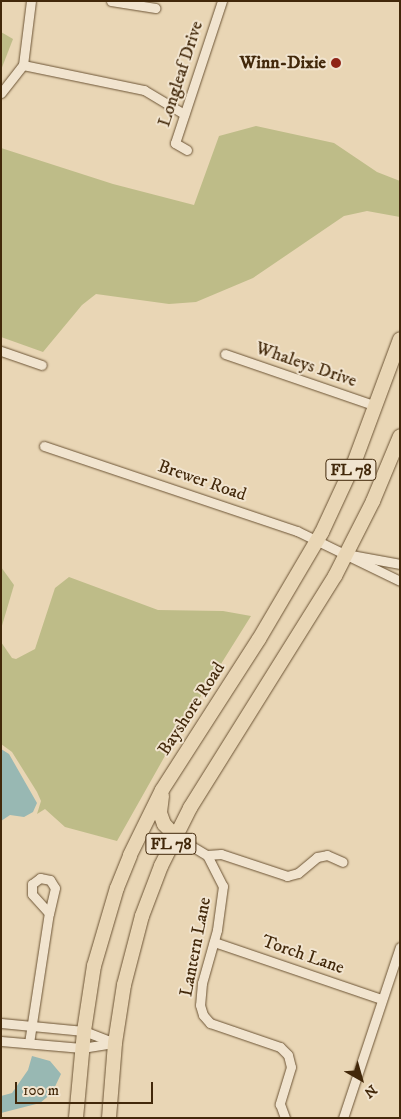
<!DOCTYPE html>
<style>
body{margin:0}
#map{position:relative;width:401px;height:1119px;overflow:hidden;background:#e9d6b5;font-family:"IM FELL DW Pica",serif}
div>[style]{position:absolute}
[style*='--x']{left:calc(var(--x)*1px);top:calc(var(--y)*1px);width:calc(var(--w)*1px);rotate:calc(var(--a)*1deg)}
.green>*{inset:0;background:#bebc88}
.water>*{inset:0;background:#98b8b3}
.roads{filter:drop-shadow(0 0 1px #6c5435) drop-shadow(0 0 1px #6c5435)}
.minor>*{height:9px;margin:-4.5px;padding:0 4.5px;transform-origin:4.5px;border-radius:4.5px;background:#f1e4cf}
.primary>*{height:14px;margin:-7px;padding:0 7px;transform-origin:7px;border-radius:7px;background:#e9d6b5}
.dots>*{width:14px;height:14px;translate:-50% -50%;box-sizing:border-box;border:2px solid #f1e4cf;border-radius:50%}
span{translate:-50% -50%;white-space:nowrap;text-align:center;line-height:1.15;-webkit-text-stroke:4px #f1e4cf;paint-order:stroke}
.shield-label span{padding:1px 4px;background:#f1e4cf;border:1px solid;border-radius:4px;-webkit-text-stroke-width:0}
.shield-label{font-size:16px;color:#42280a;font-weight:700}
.poi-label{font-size:18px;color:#42280a;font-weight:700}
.right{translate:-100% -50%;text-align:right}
.street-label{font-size:18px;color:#42280a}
.frame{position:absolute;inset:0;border:2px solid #42280a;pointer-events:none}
.north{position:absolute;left:336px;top:1054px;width:50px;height:50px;-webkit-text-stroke:4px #f1e4cf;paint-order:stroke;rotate:142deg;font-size:14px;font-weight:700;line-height:20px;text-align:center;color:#42280a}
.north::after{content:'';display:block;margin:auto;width:18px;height:22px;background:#42280a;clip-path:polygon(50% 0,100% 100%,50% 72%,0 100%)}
.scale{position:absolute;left:15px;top:1082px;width:138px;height:22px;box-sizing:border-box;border:2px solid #42280a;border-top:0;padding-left:6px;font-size:15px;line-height:18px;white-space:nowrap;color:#42280a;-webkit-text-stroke:4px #f1e4cf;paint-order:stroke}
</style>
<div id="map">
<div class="green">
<div style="clip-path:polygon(1px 32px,13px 39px,1px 70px)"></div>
<div style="clip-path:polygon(256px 126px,334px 143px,377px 172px,400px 181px,400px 217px,367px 211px,344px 216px,253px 278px,196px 302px,169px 304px,96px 294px,82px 305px,43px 352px,1px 337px,1px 148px,113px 184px,194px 205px,219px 136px)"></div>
<div style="clip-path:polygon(1px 567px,14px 585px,1px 629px)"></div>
<div style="clip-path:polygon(69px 577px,158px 610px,223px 611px,251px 616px,179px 731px,117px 841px,65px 827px,45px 809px,37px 814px,41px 801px,37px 792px,12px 752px,1px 744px,1px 642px,12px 658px,16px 659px,35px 649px,55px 588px)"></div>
</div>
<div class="water">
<div style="clip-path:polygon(1px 749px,9px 754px,37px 803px,33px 812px,24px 817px,10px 815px,1px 821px)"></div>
<div style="clip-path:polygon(32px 1056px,50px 1061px,61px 1074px,52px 1093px,40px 1103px,1px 1113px,1px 1096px,12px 1093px,28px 1070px)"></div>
</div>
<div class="roads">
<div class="minor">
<div style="--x:111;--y:1;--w:45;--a:9"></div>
<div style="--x:23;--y:65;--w:124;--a:11.7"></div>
<div style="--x:144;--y:90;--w:47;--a:31"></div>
<div style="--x:1;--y:93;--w:36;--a:-52"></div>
<div style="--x:23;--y:65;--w:64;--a:-82.9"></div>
<div style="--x:187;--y:150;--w:14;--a:-150"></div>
<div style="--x:175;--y:143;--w:150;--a:-71.7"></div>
<div style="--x:1;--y:351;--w:43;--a:18.9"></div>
<div style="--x:225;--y:354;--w:160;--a:19"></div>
<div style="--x:44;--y:446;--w:267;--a:18.6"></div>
<div style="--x:297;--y:531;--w:114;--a:25.9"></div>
<div style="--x:351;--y:555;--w:50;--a:10.4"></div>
<div style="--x:175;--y:836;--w:37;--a:31"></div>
<div style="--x:207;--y:855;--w:35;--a:63"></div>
<div style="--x:223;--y:886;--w:44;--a:97.8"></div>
<div style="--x:217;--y:930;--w:55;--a:105.8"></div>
<div style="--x:202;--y:983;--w:22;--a:95"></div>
<div style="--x:200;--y:1005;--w:10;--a:73"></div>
<div style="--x:203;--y:1015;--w:11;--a:49"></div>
<div style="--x:210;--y:1023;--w:74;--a:18.9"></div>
<div style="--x:280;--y:1047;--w:11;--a:45"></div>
<div style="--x:288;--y:1055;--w:12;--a:76"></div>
<div style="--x:291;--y:1067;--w:39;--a:107"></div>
<div style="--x:280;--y:1104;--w:15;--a:70"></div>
<div style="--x:207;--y:855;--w:14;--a:-4"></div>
<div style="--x:221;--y:854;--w:70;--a:18.4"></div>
<div style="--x:287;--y:876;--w:11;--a:-15"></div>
<div style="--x:298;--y:873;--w:25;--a:-40"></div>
<div style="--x:317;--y:857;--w:10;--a:-11"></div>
<div style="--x:327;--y:855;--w:17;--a:24"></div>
<div style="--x:40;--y:878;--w:10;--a:11"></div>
<div style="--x:50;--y:880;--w:9;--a:58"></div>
<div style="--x:55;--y:888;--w:26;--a:103"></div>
<div style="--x:49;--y:913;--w:25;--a:-132"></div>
<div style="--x:32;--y:894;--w:10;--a:-90"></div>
<div style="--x:32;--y:884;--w:10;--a:-37"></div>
<div style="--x:214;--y:942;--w:176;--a:18.8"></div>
<div style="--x:1;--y:1023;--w:83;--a:5.5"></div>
<div style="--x:84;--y:1031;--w:33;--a:21"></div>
<div style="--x:1;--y:1041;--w:81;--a:4.9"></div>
<div style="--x:82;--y:1048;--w:30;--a:-9"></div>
<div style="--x:29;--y:1043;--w:132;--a:-81.3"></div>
<div style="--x:343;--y:1118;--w:180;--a:-71.6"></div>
</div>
<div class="primary">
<div style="--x:162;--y:796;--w:17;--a:97"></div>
<div style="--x:160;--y:813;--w:12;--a:70"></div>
<div style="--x:164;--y:824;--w:16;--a:47"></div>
<div style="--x:76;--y:1118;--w:87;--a:-84.7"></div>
<div style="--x:84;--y:1031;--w:66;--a:-81.3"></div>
<div style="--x:94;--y:966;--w:81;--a:-73.6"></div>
<div style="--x:117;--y:888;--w:35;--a:-68"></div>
<div style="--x:130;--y:855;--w:72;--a:-63.8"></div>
<div style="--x:162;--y:790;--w:179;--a:-57.3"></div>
<div style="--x:259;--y:639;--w:124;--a:-59.5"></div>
<div style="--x:322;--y:532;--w:76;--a:-65.1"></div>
<div style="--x:354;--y:463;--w:132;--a:-69.6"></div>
<div style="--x:109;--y:1118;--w:75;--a:-85.4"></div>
<div style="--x:115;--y:1043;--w:59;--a:-81.2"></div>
<div style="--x:124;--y:985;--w:71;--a:-75.4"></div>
<div style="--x:142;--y:916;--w:53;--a:-69.2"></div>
<div style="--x:161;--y:866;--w:65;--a:-63.4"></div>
<div style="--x:190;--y:808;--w:274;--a:-58"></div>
<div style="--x:335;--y:576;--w:84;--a:-63.1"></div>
<div style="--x:373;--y:501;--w:70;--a:-67.4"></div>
</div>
</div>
<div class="dots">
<div style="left:336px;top:63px;background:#8f2418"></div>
</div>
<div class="shield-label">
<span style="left:351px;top:470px">FL 78</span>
<span style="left:171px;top:844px">FL 78</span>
</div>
<div class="poi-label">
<span class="right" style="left:326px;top:63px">Winn-Dixie</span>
</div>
<div class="street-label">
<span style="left:181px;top:74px;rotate:-72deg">Longleaf Drive</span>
<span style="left:306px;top:365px;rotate:19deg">Whaleys Drive</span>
<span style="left:202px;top:481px;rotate:19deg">Brewer Road</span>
<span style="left:192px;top:709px;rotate:-57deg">Bayshore Road</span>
<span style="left:196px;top:947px;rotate:-79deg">Lantern Lane</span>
<span style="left:303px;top:955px;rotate:19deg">Torch Lane</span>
</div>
<div class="frame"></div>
<div class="north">N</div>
<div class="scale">100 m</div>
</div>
